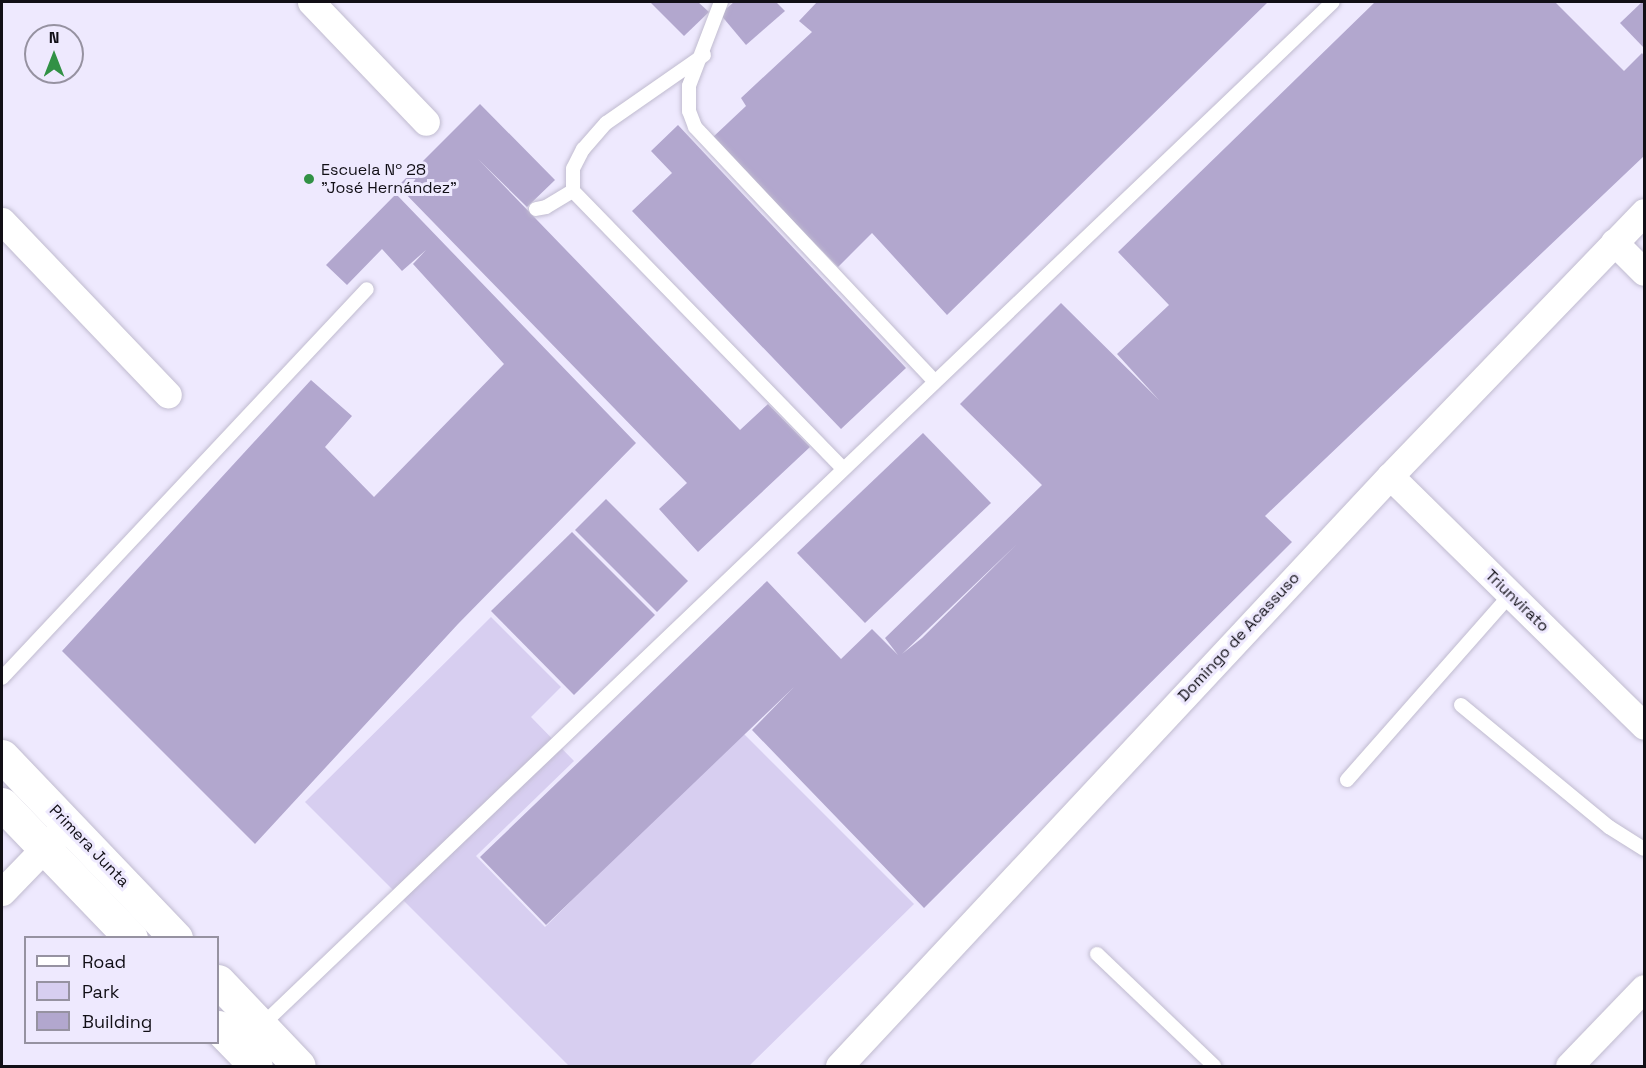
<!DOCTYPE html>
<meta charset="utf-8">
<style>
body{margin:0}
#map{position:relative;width:1646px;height:1068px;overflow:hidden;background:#eee9fe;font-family:"Space Grotesk",sans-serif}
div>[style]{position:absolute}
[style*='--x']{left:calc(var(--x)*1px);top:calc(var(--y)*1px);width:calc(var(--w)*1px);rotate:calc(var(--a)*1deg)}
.green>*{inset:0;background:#d7cef0}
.building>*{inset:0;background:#b2a7ce}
.roads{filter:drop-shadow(0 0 2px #c0bbcf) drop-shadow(0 0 2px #c0bbcf)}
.service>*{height:14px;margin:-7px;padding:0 7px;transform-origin:7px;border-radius:7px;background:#fff}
.minor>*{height:27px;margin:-13.5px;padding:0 13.5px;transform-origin:13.5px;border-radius:13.5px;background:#fff}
.secondary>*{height:33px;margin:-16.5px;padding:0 16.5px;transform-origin:16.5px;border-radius:16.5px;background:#fff}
.dots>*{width:16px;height:16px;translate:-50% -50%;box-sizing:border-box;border:3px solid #eee9fe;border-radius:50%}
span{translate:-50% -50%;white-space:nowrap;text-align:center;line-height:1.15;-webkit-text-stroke:6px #eee9fe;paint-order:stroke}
.poi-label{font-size:16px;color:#110f16}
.left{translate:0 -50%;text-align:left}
.street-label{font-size:16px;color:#110f16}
.frame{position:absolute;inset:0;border:3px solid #110f16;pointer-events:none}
.legend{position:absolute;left:24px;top:936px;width:195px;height:108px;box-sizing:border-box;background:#eee9fe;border:2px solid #9692a1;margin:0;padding:8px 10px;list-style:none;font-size:18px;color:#110f16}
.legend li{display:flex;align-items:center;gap:12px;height:30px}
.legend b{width:30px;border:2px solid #9692a1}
.north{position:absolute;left:24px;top:24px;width:60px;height:60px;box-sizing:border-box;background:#eee9fe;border:2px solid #9692a1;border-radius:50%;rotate:0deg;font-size:16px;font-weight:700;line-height:24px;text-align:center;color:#110f16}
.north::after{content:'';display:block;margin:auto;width:21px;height:27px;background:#319145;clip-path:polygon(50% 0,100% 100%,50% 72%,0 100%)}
</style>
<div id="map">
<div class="green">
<div style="clip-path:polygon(491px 617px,561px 687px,531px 717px,574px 761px,476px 856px,545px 927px,742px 732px,914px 904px,749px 1066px,569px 1066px,305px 802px)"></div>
</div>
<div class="building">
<div style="clip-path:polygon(650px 2px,698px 2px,709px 12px,684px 36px)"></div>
<div style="clip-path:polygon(734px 2px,776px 2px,785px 11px,746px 45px,720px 14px)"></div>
<div style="clip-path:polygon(817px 2px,1268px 2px,947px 315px,872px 233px,838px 267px,712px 138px,746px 106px,741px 98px,812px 32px,799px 21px)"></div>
<div style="clip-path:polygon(evenodd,1375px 2px,1555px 2px,1624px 71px,1642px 53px,1644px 56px,1644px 156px,1265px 516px,1292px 542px,924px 908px,752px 730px,794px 687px,546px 925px,480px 857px,767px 581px,841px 659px,872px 629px,898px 655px,885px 638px,1042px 485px,960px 404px,1061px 303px,1159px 400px,1117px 354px,1169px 305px,1118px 252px,1375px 2px,1017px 544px,922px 638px,902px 654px,1017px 544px)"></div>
<div style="clip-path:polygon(1642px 2px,1644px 2px,1644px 48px,1620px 23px)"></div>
<div style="clip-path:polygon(480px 104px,555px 180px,527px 207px,478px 159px,740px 430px,768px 404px,810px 447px,698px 552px,659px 509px,687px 483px,398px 186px)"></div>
<div style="clip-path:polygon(678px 125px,906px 368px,841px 429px,632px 211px,672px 173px,651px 151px)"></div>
<div style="clip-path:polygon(396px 194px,636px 443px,458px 624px,255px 844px,62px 651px,311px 380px,352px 416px,325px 447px,374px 497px,504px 364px,413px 264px,426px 250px,402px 271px,382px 249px,347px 285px,326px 265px)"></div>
<div style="clip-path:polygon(923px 433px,991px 503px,865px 623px,797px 553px)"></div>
<div style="clip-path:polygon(606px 499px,688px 581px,657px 612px,575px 530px)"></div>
<div style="clip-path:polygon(572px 532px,655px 615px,574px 695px,491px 611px)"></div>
</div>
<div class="roads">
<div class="service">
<div style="--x:721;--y:2;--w:90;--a:110.9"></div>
<div style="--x:689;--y:86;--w:25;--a:90"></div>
<div style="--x:689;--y:111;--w:17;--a:69"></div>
<div style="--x:695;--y:127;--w:349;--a:46.7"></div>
<div style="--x:704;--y:55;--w:119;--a:145.2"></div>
<div style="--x:606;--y:123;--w:35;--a:131"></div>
<div style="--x:583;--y:149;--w:22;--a:117"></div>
<div style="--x:573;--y:169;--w:22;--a:90"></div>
<div style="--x:573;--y:191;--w:386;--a:45.8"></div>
<div style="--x:536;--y:209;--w:10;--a:-11"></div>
<div style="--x:546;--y:207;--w:31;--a:-31"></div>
<div style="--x:2;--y:678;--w:533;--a:-46.82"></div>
<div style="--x:1461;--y:705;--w:192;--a:39.5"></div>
<div style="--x:1609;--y:827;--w:41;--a:32.2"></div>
<div style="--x:1347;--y:780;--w:247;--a:-48.6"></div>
<div style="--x:1097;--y:954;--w:162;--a:43.7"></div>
<div style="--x:261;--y:1026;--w:1482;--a:-43.69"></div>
</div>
<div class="minor">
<div style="--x:311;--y:2;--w:166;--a:46.2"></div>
<div style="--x:2;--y:221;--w:240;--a:46.3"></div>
<div style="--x:1614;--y:242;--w:42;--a:45"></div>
<div style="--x:1390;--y:476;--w:356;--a:44.5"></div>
<div style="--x:2;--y:892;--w:82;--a:-46"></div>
<div style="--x:839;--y:1066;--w:807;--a:-46.96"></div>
<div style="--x:1390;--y:476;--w:366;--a:-46.1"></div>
<div style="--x:1569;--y:1066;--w:108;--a:-46.1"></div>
</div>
<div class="secondary">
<div style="--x:2;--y:756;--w:252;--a:46.3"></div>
<div style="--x:2;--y:804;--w:186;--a:46.1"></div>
<div style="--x:218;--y:981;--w:117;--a:46.4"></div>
<div style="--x:218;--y:1027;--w:54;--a:45.7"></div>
</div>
</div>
<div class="dots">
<div style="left:309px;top:179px;background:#319145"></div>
</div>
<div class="poi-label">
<span class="left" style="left:321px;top:179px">Escuela Nº 28<br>"José Hernández"</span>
</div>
<div class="street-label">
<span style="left:1517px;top:601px;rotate:44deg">Triunvirato</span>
<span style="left:1239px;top:637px;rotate:-47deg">Domingo de Acassuso</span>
<span style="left:89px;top:846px;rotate:46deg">Primera Junta</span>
</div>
<div class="frame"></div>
<ul class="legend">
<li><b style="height:8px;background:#fff"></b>Road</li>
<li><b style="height:16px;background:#d7cef0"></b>Park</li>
<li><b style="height:16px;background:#b2a7ce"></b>Building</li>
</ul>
<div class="north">N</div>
</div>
